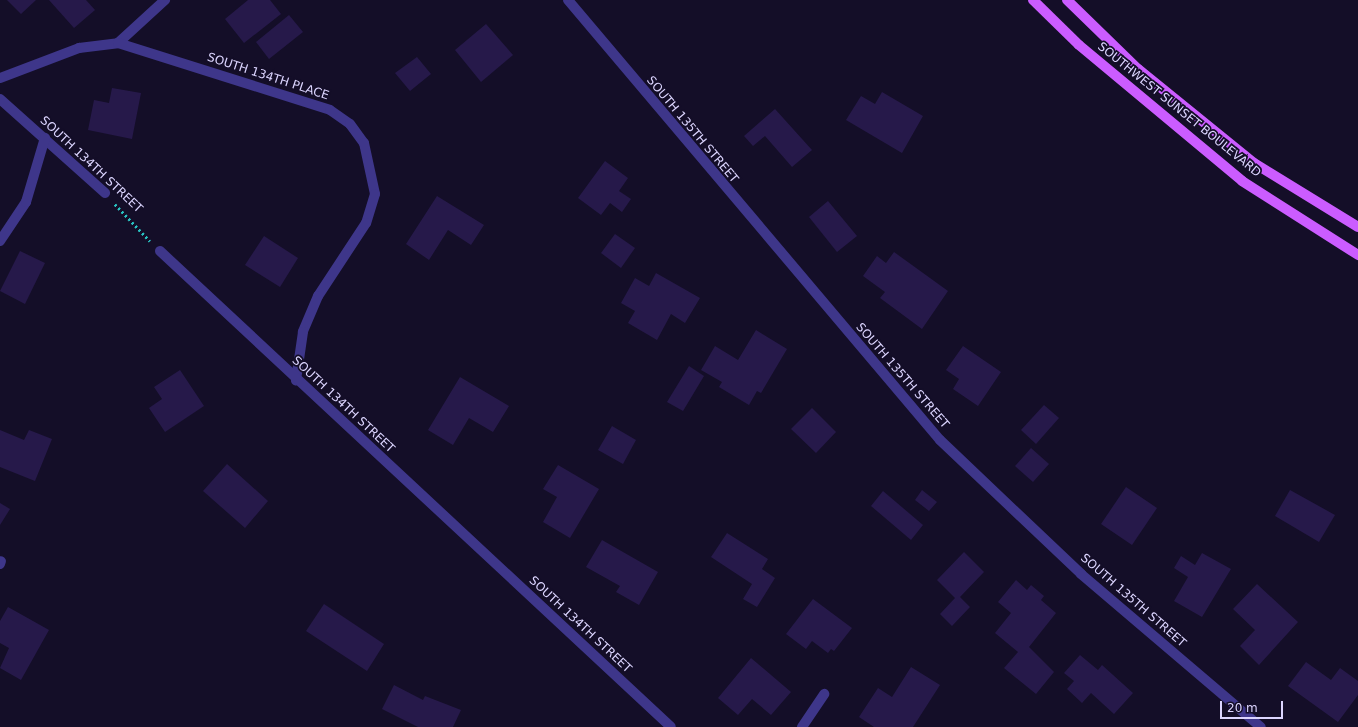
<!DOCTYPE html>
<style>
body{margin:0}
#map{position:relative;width:1358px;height:727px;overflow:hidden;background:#140e28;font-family:"DejaVu Sans",sans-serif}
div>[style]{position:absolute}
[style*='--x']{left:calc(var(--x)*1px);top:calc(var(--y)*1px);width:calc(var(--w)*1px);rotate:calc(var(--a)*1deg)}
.building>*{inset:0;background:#26194a}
.path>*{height:2.5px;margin-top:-1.25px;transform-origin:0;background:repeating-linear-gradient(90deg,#28c0c0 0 2px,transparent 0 5px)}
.minor>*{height:10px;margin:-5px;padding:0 5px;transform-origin:5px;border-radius:5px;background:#3e368a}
.major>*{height:10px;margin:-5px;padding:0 5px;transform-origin:5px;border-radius:5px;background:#cb5cff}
span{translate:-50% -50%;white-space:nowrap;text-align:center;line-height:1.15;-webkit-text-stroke:3.5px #140e28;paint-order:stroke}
.street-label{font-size:12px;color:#dcd5ff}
.scale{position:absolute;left:1220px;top:701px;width:63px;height:18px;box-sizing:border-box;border:2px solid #dcd5ff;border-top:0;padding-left:5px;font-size:12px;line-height:14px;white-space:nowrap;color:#dcd5ff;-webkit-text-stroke:3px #140e28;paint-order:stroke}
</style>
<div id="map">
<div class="building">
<div style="clip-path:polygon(7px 0,36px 0,21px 14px)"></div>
<div style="clip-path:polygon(49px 0,86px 0,95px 10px,74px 28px)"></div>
<div style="clip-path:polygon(248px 0,270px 0,281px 14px,244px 43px,225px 19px)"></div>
<div style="clip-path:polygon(289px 15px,303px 32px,269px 59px,256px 42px)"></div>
<div style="clip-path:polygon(486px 24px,513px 55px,481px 82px,455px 50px)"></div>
<div style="clip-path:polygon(417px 57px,431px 74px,410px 91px,395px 73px)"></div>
<div style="clip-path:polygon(112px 88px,141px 93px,132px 139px,88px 130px,94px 100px,109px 103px)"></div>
<div style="clip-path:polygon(882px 92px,923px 116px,902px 153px,846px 120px,861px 96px,875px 104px)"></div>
<div style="clip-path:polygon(775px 109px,812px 150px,792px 167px,765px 136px,753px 146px,744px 136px)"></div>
<div style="clip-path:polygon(605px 161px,628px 178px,619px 191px,631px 199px,622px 212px,610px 203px,601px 215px,578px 198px)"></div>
<div style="clip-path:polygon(437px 196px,484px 225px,471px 245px,448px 230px,429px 260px,406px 244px)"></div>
<div style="clip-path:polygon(828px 201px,857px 236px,837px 252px,809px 217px)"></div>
<div style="clip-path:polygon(615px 234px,635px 248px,621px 268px,601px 253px)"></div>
<div style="clip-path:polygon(264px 236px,298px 258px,280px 287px,245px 265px)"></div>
<div style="clip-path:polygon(20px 251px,45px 263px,25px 304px,0 291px)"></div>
<div style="clip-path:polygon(894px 252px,948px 291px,922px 329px,880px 298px,885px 292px,863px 276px,877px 256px,886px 263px)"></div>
<div style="clip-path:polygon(656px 273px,700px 298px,685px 323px,671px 314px,657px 340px,628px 323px,635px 311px,621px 303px,635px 278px,649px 286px)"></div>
<div style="clip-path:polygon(756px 330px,787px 349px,761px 393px,757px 391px,749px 405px,719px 387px,722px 382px,701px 370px,715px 346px,738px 360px)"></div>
<div style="clip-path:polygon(963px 346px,1001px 372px,978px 406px,953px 389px,959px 379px,946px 370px)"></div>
<div style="clip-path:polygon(689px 366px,704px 376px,683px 411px,667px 402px)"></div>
<div style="clip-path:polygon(180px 370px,204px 406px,165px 432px,149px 408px,162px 399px,154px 387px)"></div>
<div style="clip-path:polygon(460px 377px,509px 406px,493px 432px,469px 418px,453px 445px,428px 430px)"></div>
<div style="clip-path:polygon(1044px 405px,1059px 418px,1036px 444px,1021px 430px)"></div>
<div style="clip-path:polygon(812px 408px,836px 432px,816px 453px,791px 429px)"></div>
<div style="clip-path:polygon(612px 426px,636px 440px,623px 464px,598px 450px)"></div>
<div style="clip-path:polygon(0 430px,24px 440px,29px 430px,52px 439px,35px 481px,0 467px)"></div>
<div style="clip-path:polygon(1031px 448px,1049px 464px,1033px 482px,1015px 466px)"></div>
<div style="clip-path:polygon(227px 464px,268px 501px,245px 528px,203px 491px)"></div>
<div style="clip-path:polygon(558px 465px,599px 489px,570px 538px,543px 522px,557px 497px,543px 489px)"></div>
<div style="clip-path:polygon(1126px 487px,1157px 508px,1132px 545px,1101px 524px)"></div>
<div style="clip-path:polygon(922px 490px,937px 502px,929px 511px,915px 500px)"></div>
<div style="clip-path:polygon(1290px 490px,1335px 515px,1319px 542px,1275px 516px)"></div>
<div style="clip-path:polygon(883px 491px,923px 525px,911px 540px,871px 506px)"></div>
<div style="clip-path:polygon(0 503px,10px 509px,0 525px)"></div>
<div style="clip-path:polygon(727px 533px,768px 559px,762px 569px,775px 578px,757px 607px,743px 599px,752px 584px,711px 557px)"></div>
<div style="clip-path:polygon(602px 540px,658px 572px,639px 605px,616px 592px,620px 586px,586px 567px)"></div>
<div style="clip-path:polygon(964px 552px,984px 572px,960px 597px,970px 607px,952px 626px,940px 614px,955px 598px,937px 580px)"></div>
<div style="clip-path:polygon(1202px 553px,1231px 569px,1202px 617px,1174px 601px,1188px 577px,1174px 568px,1181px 556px,1195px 565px)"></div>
<div style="clip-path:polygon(1016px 580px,1027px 590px,1031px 585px,1044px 596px,1041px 600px,1056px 613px,1029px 647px,1054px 672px,1036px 694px,1004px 668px,1018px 652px,995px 633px,1011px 613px,998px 602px)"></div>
<div style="clip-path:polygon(1257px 584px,1298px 622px,1259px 665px,1240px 646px,1255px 630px,1233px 609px)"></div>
<div style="clip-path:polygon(813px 599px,852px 628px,834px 651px,831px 649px,828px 653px,812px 641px,806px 649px,786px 634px)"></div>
<div style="clip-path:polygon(324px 604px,384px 644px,367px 671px,306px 631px)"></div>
<div style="clip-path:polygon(8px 607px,49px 630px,21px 680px,0 668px,9px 648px,0 643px,0 621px)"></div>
<div style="clip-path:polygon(1080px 655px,1098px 670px,1102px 665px,1133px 693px,1114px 714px,1091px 693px,1082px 703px,1067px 689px,1074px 681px,1064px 673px)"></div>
<div style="clip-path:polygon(751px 658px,791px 692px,771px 715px,752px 699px,738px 715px,718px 698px)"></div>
<div style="clip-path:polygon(1306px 662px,1331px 680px,1340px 668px,1358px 681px,1358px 695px,1338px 722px,1288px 686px)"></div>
<div style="clip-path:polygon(911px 667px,940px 685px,913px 727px,874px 727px,859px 717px,878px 688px,892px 697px)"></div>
<div style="clip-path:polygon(394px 685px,423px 700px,425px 696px,461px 710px,453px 727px,418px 727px,382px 709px)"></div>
</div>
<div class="path">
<div style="--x:115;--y:204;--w:51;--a:46.6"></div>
</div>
<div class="minor">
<div style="--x:568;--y:0;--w:576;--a:49.79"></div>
<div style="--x:940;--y:440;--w:195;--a:43.5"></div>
<div style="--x:1081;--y:574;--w:236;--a:40.4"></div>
<div style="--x:118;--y:43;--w:64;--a:-42.5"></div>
<div style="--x:0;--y:78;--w:85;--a:-20.8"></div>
<div style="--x:79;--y:48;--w:39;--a:-7"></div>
<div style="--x:118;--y:43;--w:222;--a:17.5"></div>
<div style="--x:330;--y:110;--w:24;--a:35"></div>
<div style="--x:350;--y:124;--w:24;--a:54"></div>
<div style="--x:364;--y:143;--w:52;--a:77.8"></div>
<div style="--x:375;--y:194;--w:30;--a:107"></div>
<div style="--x:366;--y:223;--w:87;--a:123.3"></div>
<div style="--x:318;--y:296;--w:39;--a:113"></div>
<div style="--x:303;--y:332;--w:49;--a:98.3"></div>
<div style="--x:0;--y:99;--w:141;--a:41.8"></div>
<div style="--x:0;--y:241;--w:47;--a:-56.3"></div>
<div style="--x:26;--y:202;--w:67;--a:-73.5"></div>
<div style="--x:160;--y:251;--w:698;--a:42.97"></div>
<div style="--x:0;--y:564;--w:3;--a:-72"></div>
<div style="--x:802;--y:727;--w:40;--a:-56"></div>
</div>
<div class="major">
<div style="--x:1033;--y:0;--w:64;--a:44.4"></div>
<div style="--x:1079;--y:45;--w:212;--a:39.8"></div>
<div style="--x:1242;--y:181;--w:138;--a:32.5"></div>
<div style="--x:1067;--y:0;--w:99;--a:44.2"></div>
<div style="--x:1138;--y:69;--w:149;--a:39"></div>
<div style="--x:1254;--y:163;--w:122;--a:31.6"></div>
</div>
<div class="street-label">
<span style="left:268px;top:77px;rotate:18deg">SOUTH 134TH PLACE</span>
<span style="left:1179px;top:110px;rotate:39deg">SOUTHWEST SUNSET BOULEVARD</span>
<span style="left:692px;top:130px;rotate:50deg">SOUTH 135TH STREET</span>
<span style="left:91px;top:165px;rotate:43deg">SOUTH 134TH STREET</span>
<span style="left:902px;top:376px;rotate:49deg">SOUTH 135TH STREET</span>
<span style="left:343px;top:405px;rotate:43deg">SOUTH 134TH STREET</span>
<span style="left:1133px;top:601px;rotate:41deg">SOUTH 135TH STREET</span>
<span style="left:580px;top:625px;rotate:43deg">SOUTH 134TH STREET</span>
</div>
<div class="scale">20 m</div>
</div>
